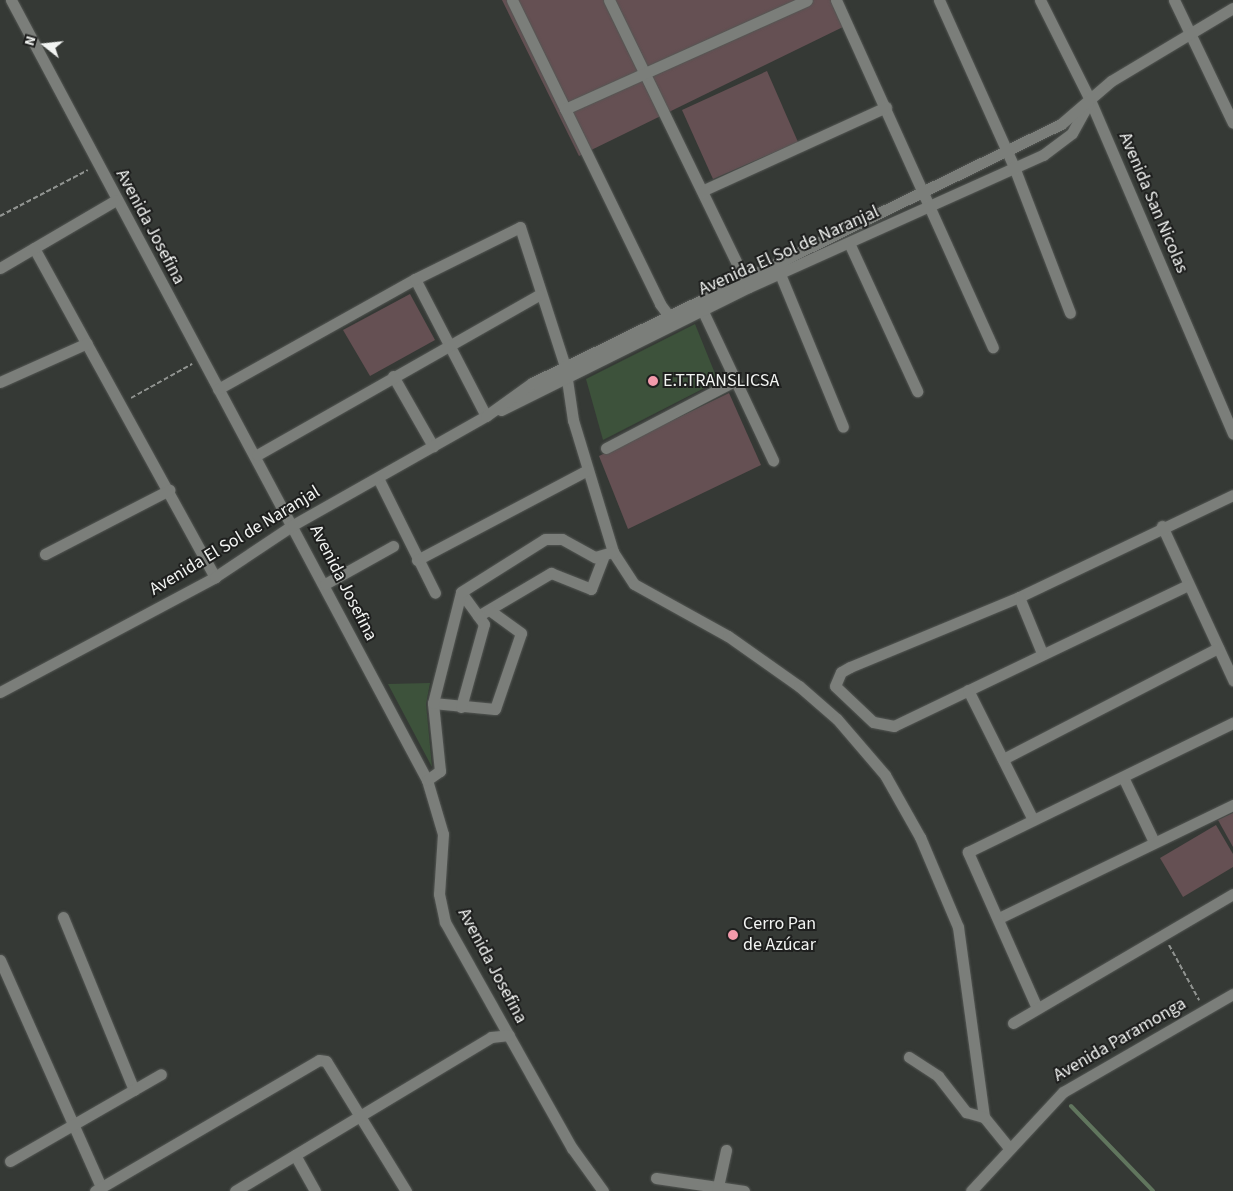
<!DOCTYPE html>
<meta charset="utf-8">
<style>
body{margin:0}
#map{position:relative;width:1233px;height:1191px;overflow:hidden;background:#353935;font-family:"Source Sans 3",sans-serif}
div>[style]{position:absolute}
[style*='--x']{left:calc(var(--x)*1px);top:calc(var(--y)*1px);width:calc(var(--w)*1px);rotate:calc(var(--a)*1deg)}
.green>*{inset:0;background:#655053}
.stream>*{height:4px;margin:-2px;padding:0 2px;transform-origin:2px;border-radius:2px;background:#61765e}
.building>*{inset:0;background:#3d523b}
.path>*{height:2px;margin-top:-1px;transform-origin:0;background:repeating-linear-gradient(90deg,#919491 0 5px,transparent 0 7.5px)}
.roads{filter:drop-shadow(0 0 1px #545754) drop-shadow(0 0 1px #545754)}
.minor>*{height:11px;margin:-5.5px;padding:0 5.5px;transform-origin:5.5px;border-radius:5.5px;background:#7b7e7a}
.dots>*{width:14px;height:14px;translate:-50% -50%;box-sizing:border-box;border:2px solid #1e1f1e;border-radius:50%}
span{translate:-50% -50%;white-space:nowrap;text-align:center;line-height:1.15;-webkit-text-stroke:4px #1e1f1e;paint-order:stroke}
.street-label{font-size:18px;color:#f2f4f2}
.poi-label{font-size:18px;color:#f2f4f2}
.left{translate:0 -50%;text-align:left}
.north{position:absolute;left:20px;top:20px;width:50px;height:50px;-webkit-text-stroke:4px #1e1f1e;paint-order:stroke;rotate:286deg;font-size:14px;font-weight:700;line-height:20px;text-align:center;color:#f2f4f2}
.north::after{content:'';display:block;margin:auto;width:18px;height:22px;background:#f2f4f2;clip-path:polygon(50% 0,100% 100%,50% 72%,0 100%)}
</style>
<div id="map">
<div class="green">
<div style="clip-path:polygon(502px 0,834px 0,845px 26px,579px 156px)"></div>
<div style="clip-path:polygon(767px 71px,798px 142px,713px 179px,682px 110px)"></div>
<div style="clip-path:polygon(410px 294px,435px 340px,370px 376px,343px 330px)"></div>
<div style="clip-path:polygon(729px 393px,761px 465px,628px 529px,599px 456px)"></div>
<div style="clip-path:polygon(1233px 813px,1233px 847px,1218px 820px)"></div>
<div style="clip-path:polygon(1216px 825px,1233px 854px,1233px 867px,1183px 897px,1160px 858px)"></div>
</div>
<div class="stream">
<div style="--x:1071;--y:1106;--w:118;--a:46"></div>
</div>
<div class="building">
<div style="clip-path:polygon(695px 324px,718px 381px,603px 440px,586px 379px)"></div>
<div style="clip-path:polygon(430px 683px,426px 704px,432px 767px,388px 684px)"></div>
</div>
<div class="path">
<div style="--x:0;--y:216;--w:99;--a:-27.6"></div>
<div style="--x:131;--y:398;--w:70;--a:-29.1"></div>
<div style="--x:1169;--y:945;--w:63;--a:61.4"></div>
</div>
<div class="roads">
<div class="minor">
<div style="--x:11;--y:0;--w:884;--a:61.93"></div>
<div style="--x:427;--y:780;--w:56;--a:73.5"></div>
<div style="--x:443;--y:834;--w:60;--a:93.8"></div>
<div style="--x:439;--y:894;--w:29;--a:78"></div>
<div style="--x:445;--y:922;--w:259;--a:60.7"></div>
<div style="--x:572;--y:1148;--w:53;--a:54.2"></div>
<div style="--x:512;--y:0;--w:338;--a:64"></div>
<div style="--x:660;--y:304;--w:20;--a:53"></div>
<div style="--x:609;--y:0;--w:316;--a:64.1"></div>
<div style="--x:836;--y:0;--w:381;--a:65.7"></div>
<div style="--x:939;--y:0;--w:183;--a:65.8"></div>
<div style="--x:1014;--y:167;--w:156;--a:69"></div>
<div style="--x:1040;--y:0;--w:112;--a:63.4"></div>
<div style="--x:1090;--y:100;--w:363;--a:66.8"></div>
<div style="--x:1174;--y:0;--w:136;--a:64.4"></div>
<div style="--x:565;--y:109;--w:265;--a:-24.2"></div>
<div style="--x:704;--y:190;--w:200;--a:-24.5"></div>
<div style="--x:850;--y:245;--w:161;--a:65.3"></div>
<div style="--x:34;--y:248;--w:376;--a:61.2"></div>
<div style="--x:0;--y:268;--w:134;--a:-30.4"></div>
<div style="--x:780;--y:274;--w:165;--a:67.6"></div>
<div style="--x:415;--y:279;--w:154;--a:62.6"></div>
<div style="--x:699;--y:303;--w:174;--a:64.8"></div>
<div style="--x:393;--y:376;--w:81;--a:60.3"></div>
<div style="--x:0;--y:382;--w:95;--a:-24.1"></div>
<div style="--x:218;--y:389;--w:226;--a:-29.2"></div>
<div style="--x:415;--y:279;--w:117;--a:-26.3"></div>
<div style="--x:520;--y:227;--w:146;--a:72.1"></div>
<div style="--x:565;--y:366;--w:55;--a:81.6"></div>
<div style="--x:573;--y:420;--w:138;--a:73.1"></div>
<div style="--x:613;--y:552;--w:38;--a:57"></div>
<div style="--x:634;--y:584;--w:107;--a:29"></div>
<div style="--x:728;--y:636;--w:87;--a:35.2"></div>
<div style="--x:799;--y:686;--w:50;--a:41"></div>
<div style="--x:837;--y:719;--w:74;--a:49.4"></div>
<div style="--x:885;--y:775;--w:71;--a:60.6"></div>
<div style="--x:920;--y:837;--w:98;--a:67.1"></div>
<div style="--x:958;--y:927;--w:192;--a:82.2"></div>
<div style="--x:984;--y:1117;--w:40;--a:51"></div>
<div style="--x:501;--y:410;--w:277;--a:-26.4"></div>
<div style="--x:749;--y:287;--w:322;--a:-24.2"></div>
<div style="--x:1043;--y:155;--w:36;--a:-37"></div>
<div style="--x:1072;--y:133;--w:33;--a:-61"></div>
<div style="--x:606;--y:448;--w:144;--a:-27.6"></div>
<div style="--x:257;--y:455;--w:324;--a:-29.6"></div>
<div style="--x:378;--y:478;--w:128;--a:63.6"></div>
<div style="--x:1162;--y:526;--w:170;--a:65.2"></div>
<div style="--x:45;--y:554;--w:140;--a:-27.3"></div>
<div style="--x:417;--y:560;--w:193;--a:-27.8"></div>
<div style="--x:325;--y:584;--w:78;--a:-29.2"></div>
<div style="--x:1188;--y:585;--w:326;--a:154.4"></div>
<div style="--x:894;--y:726;--w:21;--a:-169"></div>
<div style="--x:873;--y:722;--w:52;--a:-136.5"></div>
<div style="--x:835;--y:686;--w:15;--a:-67"></div>
<div style="--x:841;--y:672;--w:10;--a:-29"></div>
<div style="--x:850;--y:667;--w:183;--a:-22.5"></div>
<div style="--x:1019;--y:597;--w:237;--a:-25.5"></div>
<div style="--x:1019;--y:597;--w:61;--a:67.7"></div>
<div style="--x:478;--y:616;--w:85;--a:-30.5"></div>
<div style="--x:551;--y:573;--w:43;--a:21.8"></div>
<div style="--x:591;--y:589;--w:33;--a:-69"></div>
<div style="--x:968;--y:690;--w:145;--a:63.4"></div>
<div style="--x:0;--y:692;--w:244;--a:-28.1"></div>
<div style="--x:215;--y:577;--w:94;--a:-33.7"></div>
<div style="--x:293;--y:525;--w:222;--a:-29.5"></div>
<div style="--x:486;--y:416;--w:57;--a:-35.7"></div>
<div style="--x:532;--y:383;--w:589;--a:-26.09"></div>
<div style="--x:1061;--y:124;--w:66;--a:-40.7"></div>
<div style="--x:1111;--y:81;--w:142;--a:-30.9"></div>
<div style="--x:433;--y:703;--w:62;--a:5.5"></div>
<div style="--x:495;--y:709;--w:80;--a:-71.1"></div>
<div style="--x:521;--y:633;--w:39;--a:-144"></div>
<div style="--x:461;--y:707;--w:86;--a:-74.5"></div>
<div style="--x:484;--y:624;--w:39;--a:-126"></div>
<div style="--x:1003;--y:759;--w:242;--a:-27.3"></div>
<div style="--x:1123;--y:777;--w:72;--a:64.5"></div>
<div style="--x:427;--y:780;--w:16;--a:-35"></div>
<div style="--x:440;--y:771;--w:68;--a:-95.9"></div>
<div style="--x:433;--y:703;--w:114;--a:-75.8"></div>
<div style="--x:461;--y:592;--w:99;--a:-32.2"></div>
<div style="--x:545;--y:539;--w:17;--a:0"></div>
<div style="--x:562;--y:539;--w:38;--a:29"></div>
<div style="--x:595;--y:557;--w:19;--a:-16"></div>
<div style="--x:63;--y:917;--w:187;--a:67.7"></div>
<div style="--x:999;--y:918;--w:260;--a:-25.8"></div>
<div style="--x:0;--y:960;--w:248;--a:66"></div>
<div style="--x:1037;--y:1008;--w:171;--a:-113.9"></div>
<div style="--x:968;--y:852;--w:295;--a:-26"></div>
<div style="--x:1013;--y:1023;--w:255;--a:-30.4"></div>
<div style="--x:909;--y:1057;--w:35;--a:33"></div>
<div style="--x:938;--y:1076;--w:46;--a:52.1"></div>
<div style="--x:966;--y:1112;--w:19;--a:16"></div>
<div style="--x:295;--y:1155;--w:41;--a:60.9"></div>
<div style="--x:10;--y:1161;--w:174;--a:-29.9"></div>
<div style="--x:656;--y:1178;--w:89;--a:8.4"></div>
<div style="--x:95;--y:1191;--w:259;--a:-30.3"></div>
<div style="--x:319;--y:1060;--w:7;--a:8"></div>
<div style="--x:326;--y:1061;--w:153;--a:58.4"></div>
<div style="--x:235;--y:1191;--w:299;--a:-31"></div>
<div style="--x:491;--y:1037;--w:18;--a:-6"></div>
<div style="--x:717;--y:1191;--w:42;--a:-77.6"></div>
<div style="--x:971;--y:1191;--w:135;--a:-47.1"></div>
<div style="--x:1063;--y:1092;--w:196;--a:-30"></div>
</div>
</div>
<div class="dots">
<div style="left:653px;top:381px;background:#f39aab"></div>
<div style="left:733px;top:935px;background:#f39aab"></div>
</div>
<div class="street-label">
<span style="left:1153px;top:203px;rotate:67deg">Avenida San Nicolas</span>
<span style="left:150px;top:227px;rotate:62deg">Avenida Josefina</span>
<span style="left:789px;top:251px;rotate:-24deg">Avenida El Sol de Naranjal</span>
<span style="left:235px;top:541px;rotate:-31deg">Avenida El Sol de Naranjal</span>
<span style="left:343px;top:583px;rotate:63deg">Avenida Josefina</span>
<span style="left:492px;top:966px;rotate:62deg">Avenida Josefina</span>
<span style="left:1120px;top:1040px;rotate:-30deg">Avenida Paramonga</span>
</div>
<div class="poi-label">
<span class="left" style="left:663px;top:381px">E.T.TRANSLICSA</span>
<span class="left" style="left:743px;top:935px">Cerro Pan<br>de Azúcar</span>
</div>
<div class="north">N</div>
</div>
